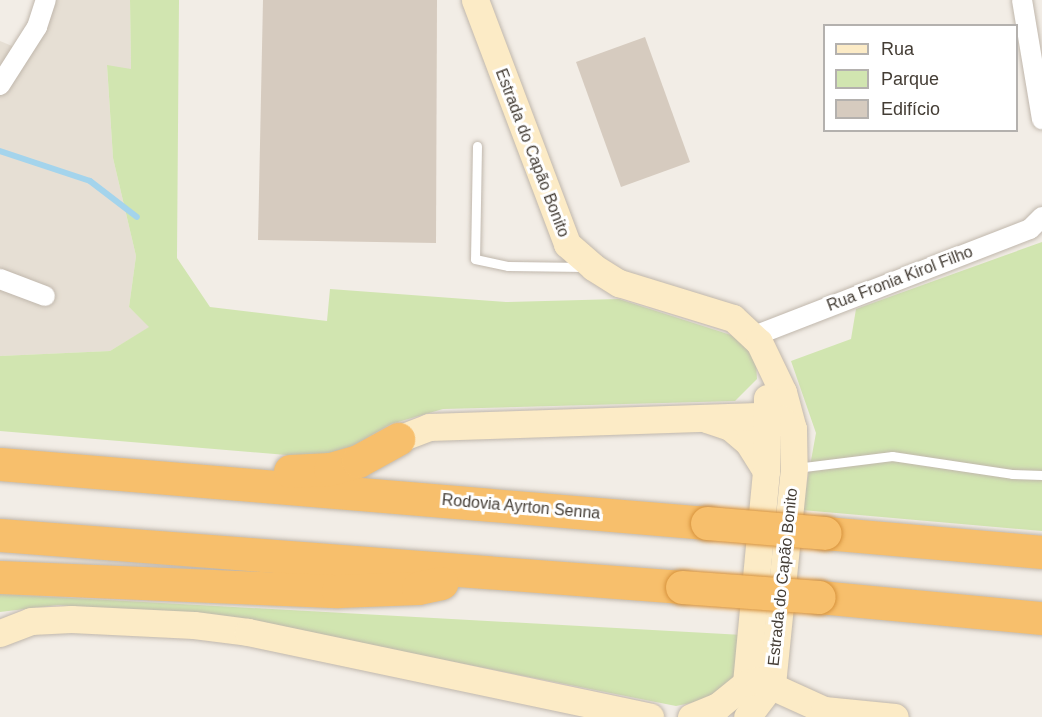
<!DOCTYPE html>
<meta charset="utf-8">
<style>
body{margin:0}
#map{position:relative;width:1042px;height:717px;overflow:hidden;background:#f2ede6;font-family:Arial,sans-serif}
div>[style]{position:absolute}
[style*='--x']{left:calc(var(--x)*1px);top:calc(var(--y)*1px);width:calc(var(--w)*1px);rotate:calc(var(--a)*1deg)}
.residential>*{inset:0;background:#e6dfd4}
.green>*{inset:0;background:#d1e5b0}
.stream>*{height:6px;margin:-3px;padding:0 3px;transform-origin:3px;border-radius:3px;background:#a4d4ec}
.building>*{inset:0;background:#d6cbbf}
.roads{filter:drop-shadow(0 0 2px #c0b7ac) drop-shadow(0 0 2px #c0b7ac)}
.lane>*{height:9px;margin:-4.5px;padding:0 4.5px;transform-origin:4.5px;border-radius:4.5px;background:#fff}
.street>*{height:20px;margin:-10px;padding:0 10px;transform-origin:10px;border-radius:10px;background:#fff}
.secondary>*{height:27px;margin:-13.5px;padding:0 13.5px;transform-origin:13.5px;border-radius:13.5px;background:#fcebc6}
.highway>*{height:33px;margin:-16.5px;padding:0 16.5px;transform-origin:16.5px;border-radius:16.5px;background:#f7bf6c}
.bridges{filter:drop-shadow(0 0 2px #d6923c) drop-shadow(0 0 2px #d6923c)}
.highway-bridge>*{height:33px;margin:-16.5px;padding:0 16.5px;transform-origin:16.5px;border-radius:16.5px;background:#f7bf6c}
span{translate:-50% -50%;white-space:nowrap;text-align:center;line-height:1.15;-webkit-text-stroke:6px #fff;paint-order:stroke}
.street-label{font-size:16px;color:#443d35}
.legend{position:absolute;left:823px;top:24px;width:195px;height:108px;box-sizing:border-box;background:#fff;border:2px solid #b4b1ae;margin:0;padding:8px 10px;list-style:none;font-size:18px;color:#443d35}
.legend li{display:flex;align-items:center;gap:12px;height:30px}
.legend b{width:30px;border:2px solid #b4b1ae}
</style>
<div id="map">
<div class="residential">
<div style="clip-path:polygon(52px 0,130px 0,131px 70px,107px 66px,113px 158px,136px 256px,129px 307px,150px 327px,110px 351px,0 356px,0 41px,29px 53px)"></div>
</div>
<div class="green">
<div style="clip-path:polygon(130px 0,179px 0,177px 258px,210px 307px,327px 321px,330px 289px,506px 302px,619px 299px,734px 336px,748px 347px,756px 363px,757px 379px,735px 401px,443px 409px,391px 424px,346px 450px,310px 457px,0 431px,0 356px,110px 351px,149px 327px,129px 307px,136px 256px,113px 158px,107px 65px,131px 69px)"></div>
<div style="clip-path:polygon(1042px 242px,1042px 531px,802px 510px,816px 433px,791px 361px,851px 339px,856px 309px)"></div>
<div style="clip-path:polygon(0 594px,743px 635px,734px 678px,710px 699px,676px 706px,233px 618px,58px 605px,0 612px)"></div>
</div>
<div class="stream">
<div style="--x:0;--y:151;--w:95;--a:18.4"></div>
<div style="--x:90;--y:181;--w:59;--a:37.5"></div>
</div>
<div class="building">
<div style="clip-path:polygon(263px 0,437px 0,436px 243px,258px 240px)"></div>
<div style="clip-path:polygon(645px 37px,690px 162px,621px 187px,576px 62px)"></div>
</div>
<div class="roads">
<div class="lane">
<div style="--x:477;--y:146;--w:113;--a:91"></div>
<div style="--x:475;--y:259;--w:34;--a:12"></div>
<div style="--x:508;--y:266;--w:77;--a:0.7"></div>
<div style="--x:796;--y:468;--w:97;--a:-7.1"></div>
<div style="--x:892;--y:456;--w:121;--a:8.5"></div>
<div style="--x:1012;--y:474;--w:30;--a:2"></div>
</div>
<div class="street">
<div style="--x:1022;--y:0;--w:121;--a:80.5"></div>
<div style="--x:0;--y:85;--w:69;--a:-57.5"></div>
<div style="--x:37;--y:27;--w:28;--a:-72"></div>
<div style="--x:0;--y:279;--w:48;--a:20.7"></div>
<div style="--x:754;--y:336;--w:296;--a:-21.2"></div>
<div style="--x:1030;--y:229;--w:17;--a:-45"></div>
</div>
<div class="secondary">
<div style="--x:475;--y:0;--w:261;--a:69.3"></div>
<div style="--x:567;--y:244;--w:35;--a:41"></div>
<div style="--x:593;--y:267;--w:31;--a:32"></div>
<div style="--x:619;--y:283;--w:119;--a:17.1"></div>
<div style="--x:733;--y:318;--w:35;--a:43"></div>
<div style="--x:759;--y:342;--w:55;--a:64.4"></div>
<div style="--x:783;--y:392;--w:38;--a:75"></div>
<div style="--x:793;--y:429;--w:39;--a:89"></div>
<div style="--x:794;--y:468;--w:217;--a:95.8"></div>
<div style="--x:772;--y:684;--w:41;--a:127.1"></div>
<div style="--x:709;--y:420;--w:22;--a:18"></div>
<div style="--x:730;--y:427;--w:23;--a:40"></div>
<div style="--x:748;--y:442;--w:34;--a:58"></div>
<div style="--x:398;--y:439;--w:33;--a:-21"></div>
<div style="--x:429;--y:427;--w:337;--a:-1.9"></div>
<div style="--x:766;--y:416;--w:14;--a:8"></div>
<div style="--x:780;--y:418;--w:17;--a:40"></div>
<div style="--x:0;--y:633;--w:33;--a:-21"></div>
<div style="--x:31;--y:621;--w:40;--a:-2.9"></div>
<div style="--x:71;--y:619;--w:123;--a:2.8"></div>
<div style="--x:194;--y:625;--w:54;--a:7.4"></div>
<div style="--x:248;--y:632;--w:411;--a:11.9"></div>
<div style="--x:746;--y:683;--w:213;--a:-84.6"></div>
<div style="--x:766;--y:471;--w:73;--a:-89.2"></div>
<div style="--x:691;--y:717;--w:29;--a:-22"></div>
<div style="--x:718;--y:706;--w:36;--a:-39"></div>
<div style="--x:746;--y:683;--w:12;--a:-14"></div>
<div style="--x:758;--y:680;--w:72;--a:24.4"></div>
<div style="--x:824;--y:710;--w:71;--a:5.6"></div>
</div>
<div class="highway">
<div style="--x:0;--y:464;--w:709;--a:4.77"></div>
<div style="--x:290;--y:471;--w:40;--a:-2.9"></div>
<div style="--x:330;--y:469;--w:29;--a:-16"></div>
<div style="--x:358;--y:461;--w:46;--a:-28.8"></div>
<div style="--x:825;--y:533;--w:218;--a:5"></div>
<div style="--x:0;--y:535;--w:684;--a:4.36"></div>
<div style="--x:0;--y:577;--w:338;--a:2.4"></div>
<div style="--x:338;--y:591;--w:80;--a:-2.1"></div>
<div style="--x:418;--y:588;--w:24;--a:-12"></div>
<div style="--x:819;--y:597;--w:224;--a:5.4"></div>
</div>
</div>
<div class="bridges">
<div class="highway-bridge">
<div style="--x:707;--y:523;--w:118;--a:4.8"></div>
<div style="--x:682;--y:587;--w:137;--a:4.2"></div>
</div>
</div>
<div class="street-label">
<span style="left:532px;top:153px;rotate:69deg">Estrada do Capão Bonito</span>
<span style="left:900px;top:279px;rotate:-21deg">Rua Fronia Kirol Filho</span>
<span style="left:521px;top:507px;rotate:5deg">Rodovia Ayrton Senna</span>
<span style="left:783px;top:577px;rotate:-84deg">Estrada do Capão Bonito</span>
</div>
<ul class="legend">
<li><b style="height:8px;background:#fcebc6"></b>Rua</li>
<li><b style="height:16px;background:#d1e5b0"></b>Parque</li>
<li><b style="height:16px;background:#d6cbbf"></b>Edifício</li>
</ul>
</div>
